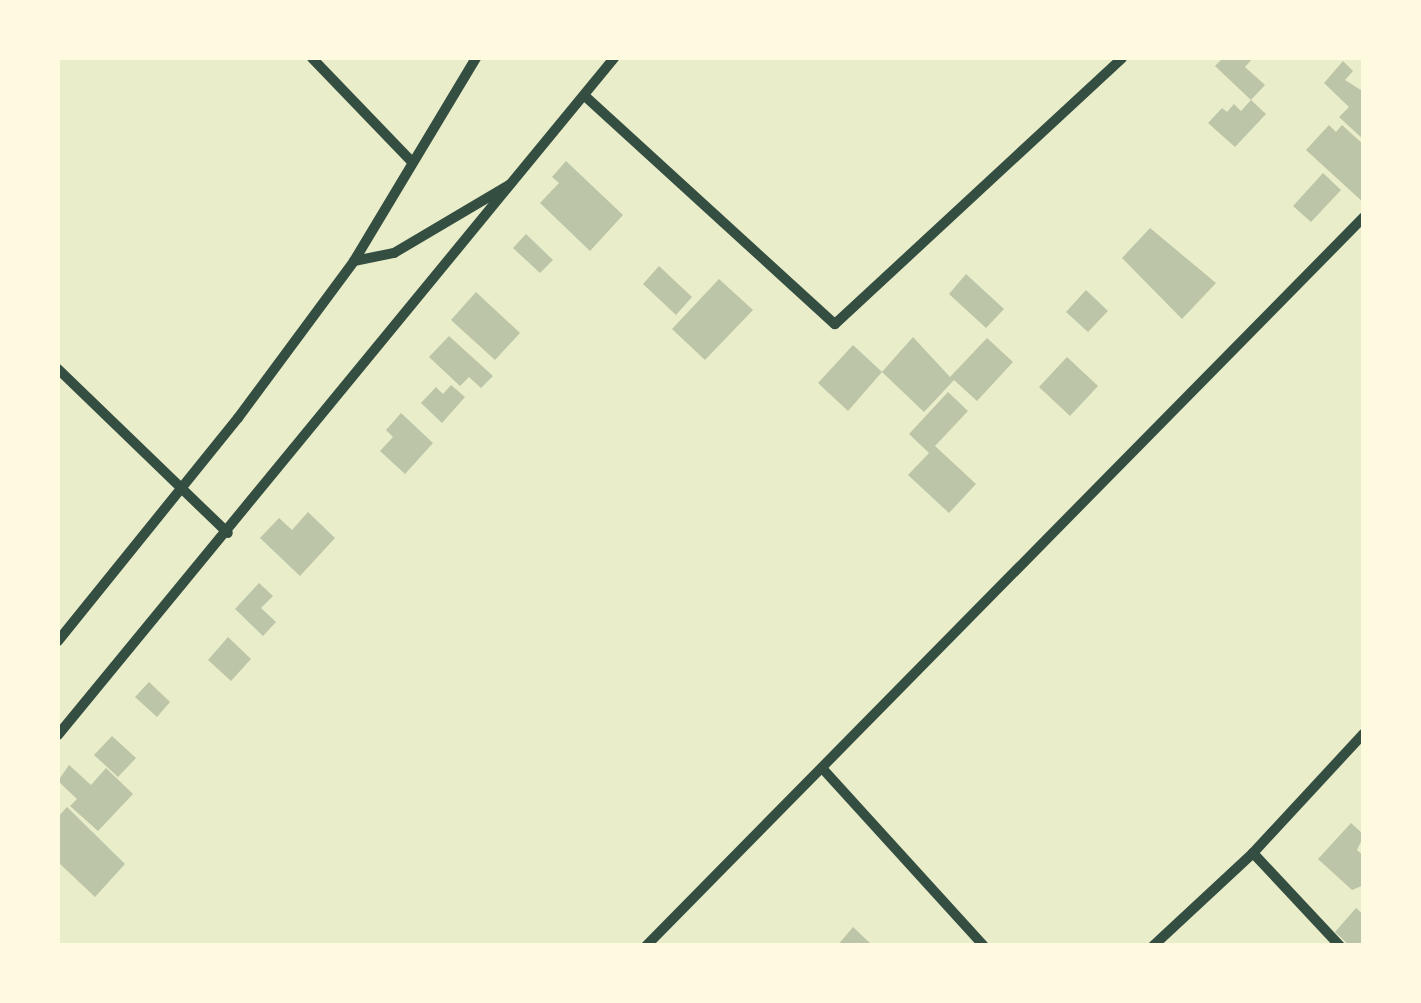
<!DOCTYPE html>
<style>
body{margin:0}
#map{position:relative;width:1421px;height:1003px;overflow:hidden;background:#e9edc9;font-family:Signika,sans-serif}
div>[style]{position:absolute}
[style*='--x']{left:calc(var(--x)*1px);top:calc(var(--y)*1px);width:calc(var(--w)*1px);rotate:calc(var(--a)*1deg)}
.building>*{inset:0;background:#bcc5a7}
.minor>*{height:10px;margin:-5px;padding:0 5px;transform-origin:5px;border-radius:5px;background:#344e41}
span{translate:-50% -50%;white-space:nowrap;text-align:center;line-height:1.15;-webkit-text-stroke:10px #fefae0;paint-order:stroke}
.frame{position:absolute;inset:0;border:60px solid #fefae0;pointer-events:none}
</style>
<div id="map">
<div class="building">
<div style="clip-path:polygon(1223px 58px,1253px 58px,1245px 67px,1265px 85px,1251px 100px,1266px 114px,1235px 147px,1208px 123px,1222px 108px,1227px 112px,1234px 104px,1241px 111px,1251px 100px,1215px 66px)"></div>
<div style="clip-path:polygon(1343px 61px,1353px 71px,1345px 80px,1364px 92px,1364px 140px,1339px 117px,1349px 107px,1324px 83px)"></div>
<div style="clip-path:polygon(1329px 125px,1336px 132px,1342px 125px,1364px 145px,1364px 203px,1306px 150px)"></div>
<div style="clip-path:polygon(566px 161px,623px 215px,590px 251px,540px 203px,559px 183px,552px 177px)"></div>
<div style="clip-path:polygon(1323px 173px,1341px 190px,1311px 222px,1293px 206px)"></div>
<div style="clip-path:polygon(1150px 228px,1216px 283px,1182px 319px,1122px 258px)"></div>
<div style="clip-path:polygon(526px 234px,553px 260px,540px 273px,513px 248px)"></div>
<div style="clip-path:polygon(659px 266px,692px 297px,676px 315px,643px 284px)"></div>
<div style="clip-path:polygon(966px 274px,1004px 309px,986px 328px,949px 294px)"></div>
<div style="clip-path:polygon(719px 279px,753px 310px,705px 360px,672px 329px)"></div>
<div style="clip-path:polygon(1086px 290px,1108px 311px,1088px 332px,1066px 312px)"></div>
<div style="clip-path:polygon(476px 292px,520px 333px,495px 360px,451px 320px)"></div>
<div style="clip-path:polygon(449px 336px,493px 376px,481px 388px,469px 377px,460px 386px,429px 357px)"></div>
<div style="clip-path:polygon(913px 337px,950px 377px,987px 338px,1013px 362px,977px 401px,954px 380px,924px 412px,882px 372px)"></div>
<div style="clip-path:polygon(853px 345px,882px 372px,848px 411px,818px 383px)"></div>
<div style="clip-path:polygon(1067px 357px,1098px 386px,1070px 416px,1039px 387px)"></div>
<div style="clip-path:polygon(451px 385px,465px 397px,442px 423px,421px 403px,436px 387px,443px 394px)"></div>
<div style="clip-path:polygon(948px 392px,968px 411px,935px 446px,976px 484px,949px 513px,908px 475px,929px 453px,909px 434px)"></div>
<div style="clip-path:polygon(401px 413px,433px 443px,405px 474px,380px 451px,393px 437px,386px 430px)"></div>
<div style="clip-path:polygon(308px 512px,335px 538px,300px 576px,260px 538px,279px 518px,292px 530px)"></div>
<div style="clip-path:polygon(259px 583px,273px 596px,261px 608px,276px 622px,263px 636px,235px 609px)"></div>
<div style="clip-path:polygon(228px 637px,251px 659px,231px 681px,208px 660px)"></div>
<div style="clip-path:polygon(149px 682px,170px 702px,157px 717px,135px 697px)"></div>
<div style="clip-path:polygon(112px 736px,136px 758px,118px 777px,94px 755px)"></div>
<div style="clip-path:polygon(69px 765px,91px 785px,106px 768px,133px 794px,98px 831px,70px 806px,77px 799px,58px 781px)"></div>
<div style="clip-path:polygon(67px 807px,125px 864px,95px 897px,58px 862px,58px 817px)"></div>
<div style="clip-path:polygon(1351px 823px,1364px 835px,1357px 850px,1364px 856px,1364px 885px,1352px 890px,1318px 859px)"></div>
<div style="clip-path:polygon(1356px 908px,1364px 915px,1364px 946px,1350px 946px,1335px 932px)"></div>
<div style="clip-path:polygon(853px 927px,873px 946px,837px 946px)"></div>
</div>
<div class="minor">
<div style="--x:312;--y:58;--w:144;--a:46.1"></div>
<div style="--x:586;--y:97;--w:337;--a:42.4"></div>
<div style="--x:835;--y:324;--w:391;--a:-42.8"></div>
<div style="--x:354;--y:261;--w:41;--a:-11.3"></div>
<div style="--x:394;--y:253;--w:134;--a:-30.6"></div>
<div style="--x:58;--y:369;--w:236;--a:44"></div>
<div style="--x:58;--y:641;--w:287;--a:-51.1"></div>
<div style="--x:238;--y:418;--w:195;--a:-53.5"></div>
<div style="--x:354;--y:261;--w:237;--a:-59"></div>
<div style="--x:58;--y:735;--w:876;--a:-50.6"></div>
<div style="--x:822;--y:768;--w:241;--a:47.7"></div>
<div style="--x:1253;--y:853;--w:127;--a:46.9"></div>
<div style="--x:646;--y:946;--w:1023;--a:-45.44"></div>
<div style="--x:1153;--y:946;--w:137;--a:-42.9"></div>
<div style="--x:1253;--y:853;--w:163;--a:-47.2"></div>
</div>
<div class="frame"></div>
</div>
